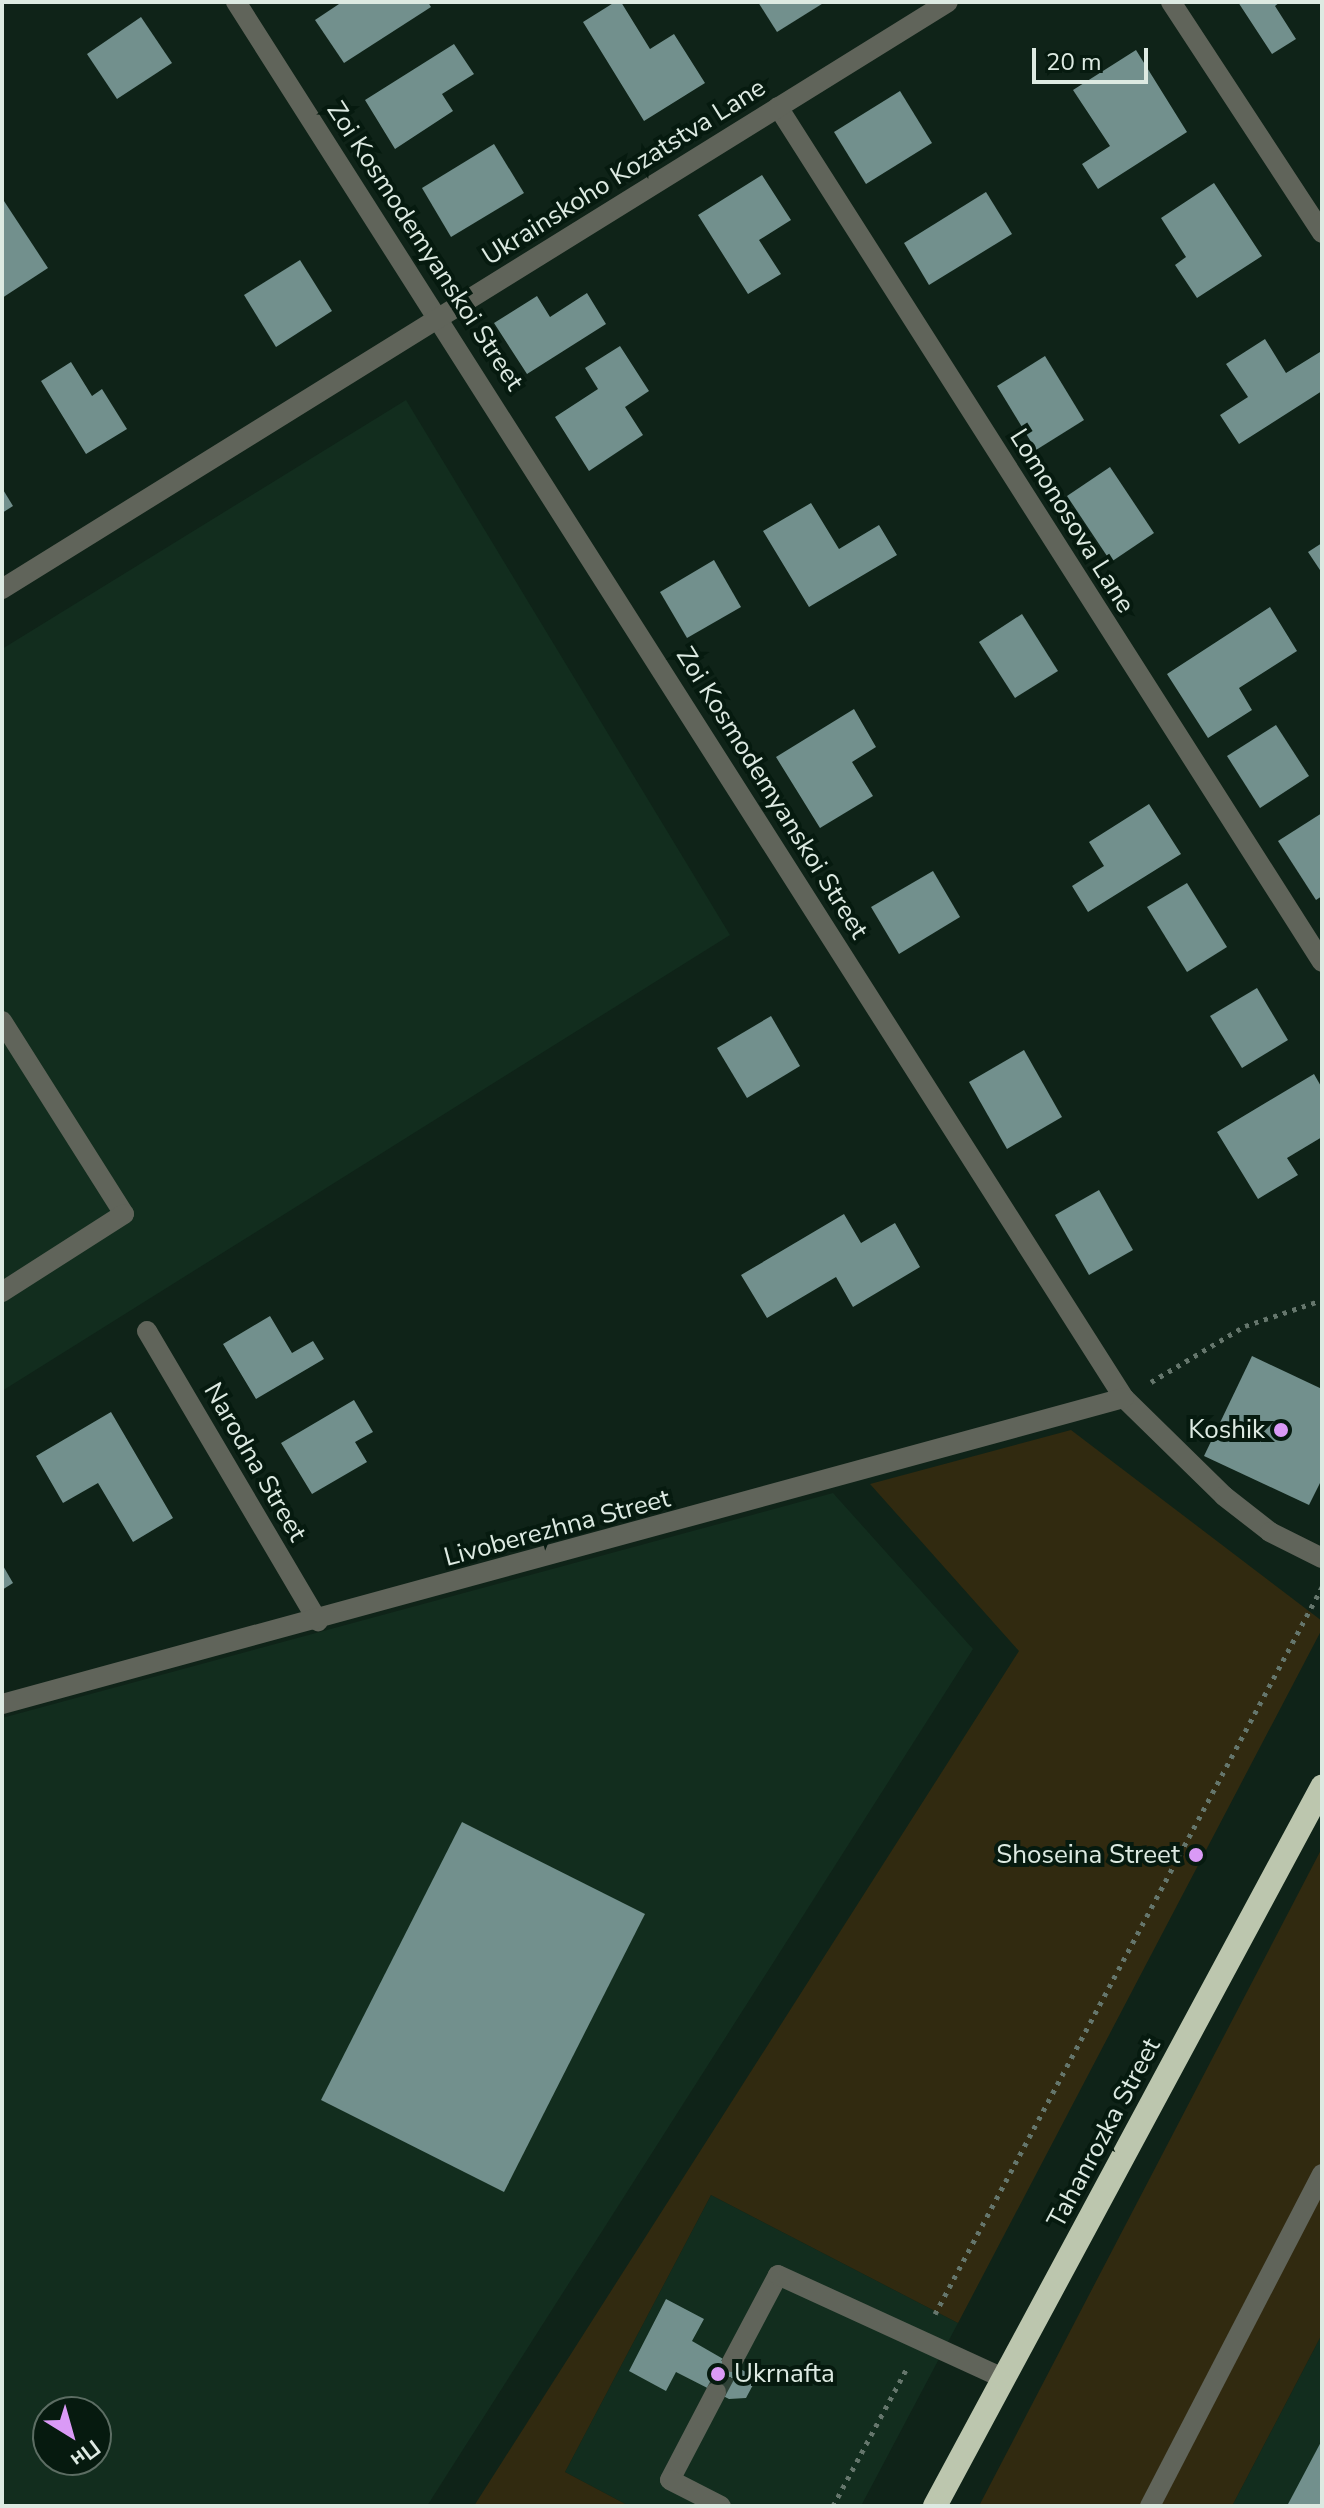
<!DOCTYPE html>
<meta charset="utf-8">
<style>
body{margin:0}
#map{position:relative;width:1324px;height:2508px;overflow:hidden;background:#0f2318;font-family:"Nunito Sans",sans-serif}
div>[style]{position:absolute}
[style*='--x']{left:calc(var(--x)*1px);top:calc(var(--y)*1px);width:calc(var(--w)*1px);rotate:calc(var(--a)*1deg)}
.built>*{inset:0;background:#122d1e}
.green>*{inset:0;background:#312a10}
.building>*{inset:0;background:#72908d}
.minor-tunnel>*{height:20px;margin-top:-10px;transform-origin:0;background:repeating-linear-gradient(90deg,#2e4136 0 20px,transparent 0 30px)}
.path>*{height:5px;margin-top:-2.5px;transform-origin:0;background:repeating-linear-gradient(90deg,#65766c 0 4px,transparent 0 10px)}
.minor>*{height:20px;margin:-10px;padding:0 10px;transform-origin:10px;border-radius:10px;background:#60645a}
.highway>*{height:24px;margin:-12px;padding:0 12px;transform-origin:12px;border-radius:12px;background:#bcc6ae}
.dots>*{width:22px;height:22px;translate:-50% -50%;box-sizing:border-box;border:4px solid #061a0f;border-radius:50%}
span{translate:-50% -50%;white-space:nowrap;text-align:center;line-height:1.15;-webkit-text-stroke:8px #061a0f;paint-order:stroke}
.street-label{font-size:26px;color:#ddeae2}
.poi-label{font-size:26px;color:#ddeae2}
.right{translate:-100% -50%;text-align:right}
.left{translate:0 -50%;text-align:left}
.frame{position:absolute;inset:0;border:4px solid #ddeae2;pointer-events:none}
.north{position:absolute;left:32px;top:2396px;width:80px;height:80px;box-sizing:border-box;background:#061a0f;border:2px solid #5c6d63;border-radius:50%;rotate:143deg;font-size:22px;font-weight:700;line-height:32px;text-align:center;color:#ddeae2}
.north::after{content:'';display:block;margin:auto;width:28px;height:36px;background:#da9af6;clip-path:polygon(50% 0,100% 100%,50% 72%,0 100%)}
.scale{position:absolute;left:1032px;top:48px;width:116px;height:36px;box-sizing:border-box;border:4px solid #ddeae2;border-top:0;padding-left:10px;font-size:24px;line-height:28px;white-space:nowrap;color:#ddeae2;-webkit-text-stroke:6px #061a0f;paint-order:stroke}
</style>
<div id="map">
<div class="built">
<div style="clip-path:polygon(406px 400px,730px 935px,2px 1391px,2px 649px)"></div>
<div style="clip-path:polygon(evenodd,833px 1493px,973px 1649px,427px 2506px,2px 2506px,2px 1718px,833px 1493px,48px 2412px,96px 2412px,96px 2460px,48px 2460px,48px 2412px)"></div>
<div style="clip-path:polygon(711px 2195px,958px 2323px,861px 2506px,629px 2506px,565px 2472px)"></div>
<div style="clip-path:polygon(1322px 2334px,1322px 2506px,1232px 2506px)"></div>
</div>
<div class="green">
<div style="clip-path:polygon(1071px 1430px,1322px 1621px,1322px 1629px,958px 2323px,711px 2195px,565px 2472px,629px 2506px,474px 2506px,1019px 1651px,870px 1484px)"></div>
<div style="clip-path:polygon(1322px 1848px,1322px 2334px,1232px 2506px,979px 2506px)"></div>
</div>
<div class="building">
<div style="clip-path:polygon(342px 2px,428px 2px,431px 7px,344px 63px,315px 20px)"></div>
<div style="clip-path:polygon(615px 2px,621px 2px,650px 49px,674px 34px,705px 83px,644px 121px,583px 22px)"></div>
<div style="clip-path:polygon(758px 2px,825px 2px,777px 32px)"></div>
<div style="clip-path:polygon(1238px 2px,1280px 2px,1275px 6px,1296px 39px,1272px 54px)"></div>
<div style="clip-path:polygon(141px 17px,172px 63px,117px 99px,87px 54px)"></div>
<div style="clip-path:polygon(454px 44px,474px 74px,442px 94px,453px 111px,395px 149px,365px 100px)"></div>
<div style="clip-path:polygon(1136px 50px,1187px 132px,1098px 189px,1082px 164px,1110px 146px,1073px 90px)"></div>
<div style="clip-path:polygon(900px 91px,932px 143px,866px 184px,834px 132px)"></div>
<div style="clip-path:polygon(494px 144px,524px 193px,451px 237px,422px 188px)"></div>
<div style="clip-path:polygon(762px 175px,791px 220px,759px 240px,781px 274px,748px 294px,698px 215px)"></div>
<div style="clip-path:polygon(1214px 183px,1262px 256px,1197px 298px,1175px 265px,1186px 257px,1161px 218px)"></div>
<div style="clip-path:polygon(986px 192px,1012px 234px,929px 285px,904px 243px)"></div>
<div style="clip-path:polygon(2px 198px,48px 268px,2px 298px)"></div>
<div style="clip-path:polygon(300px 260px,332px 311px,276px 347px,244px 295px)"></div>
<div style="clip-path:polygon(587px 293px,606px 324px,527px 374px,494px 323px,537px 296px,550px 317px)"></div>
<div style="clip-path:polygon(1265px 339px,1286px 373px,1320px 352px,1322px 391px,1239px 444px,1220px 415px,1248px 397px,1226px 364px)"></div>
<div style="clip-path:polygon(620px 346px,649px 391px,625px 407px,643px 435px,589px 471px,555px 417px,598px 389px,585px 368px)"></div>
<div style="clip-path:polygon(1045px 356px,1084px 420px,1036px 450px,997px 386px)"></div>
<div style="clip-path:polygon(71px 362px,92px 396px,102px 389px,127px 429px,86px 454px,41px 381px)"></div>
<div style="clip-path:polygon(1110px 467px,1154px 533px,1111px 562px,1067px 496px)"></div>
<div style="clip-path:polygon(2px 488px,13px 506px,2px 513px)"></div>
<div style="clip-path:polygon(811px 503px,839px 549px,879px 525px,897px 555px,809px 607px,763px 531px)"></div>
<div style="clip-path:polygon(1322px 543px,1322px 573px,1308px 552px)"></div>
<div style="clip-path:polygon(714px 560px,741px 607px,687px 638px,660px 592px)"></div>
<div style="clip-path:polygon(1270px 607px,1297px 651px,1239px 688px,1252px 710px,1208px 738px,1167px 674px)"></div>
<div style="clip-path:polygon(1022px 614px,1058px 671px,1015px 698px,979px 642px)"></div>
<div style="clip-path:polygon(854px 709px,876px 747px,852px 762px,873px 796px,820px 828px,776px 757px)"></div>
<div style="clip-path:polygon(1276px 725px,1309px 776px,1260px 808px,1227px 756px)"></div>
<div style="clip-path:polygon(1149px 804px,1181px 854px,1088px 912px,1072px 886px,1104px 866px,1089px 842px)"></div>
<div style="clip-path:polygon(1322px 813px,1322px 896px,1316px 900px,1278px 841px)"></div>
<div style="clip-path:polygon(933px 871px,960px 917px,899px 954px,871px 907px)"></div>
<div style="clip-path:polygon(1187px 883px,1227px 947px,1187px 972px,1147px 907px)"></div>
<div style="clip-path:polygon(1257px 988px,1288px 1040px,1242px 1068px,1210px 1016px)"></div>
<div style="clip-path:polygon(771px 1016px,800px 1066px,747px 1098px,717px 1048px)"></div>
<div style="clip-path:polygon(1024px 1050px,1062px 1117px,1007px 1149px,969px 1082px)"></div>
<div style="clip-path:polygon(1314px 1074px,1322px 1088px,1322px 1137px,1287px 1158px,1298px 1175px,1258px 1199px,1217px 1132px)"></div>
<div style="clip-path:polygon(1099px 1190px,1133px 1250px,1089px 1275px,1055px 1215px)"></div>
<div style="clip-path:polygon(844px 1214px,861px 1243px,895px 1223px,920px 1267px,853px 1307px,836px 1277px,767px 1318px,741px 1275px)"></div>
<div style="clip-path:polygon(270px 1316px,292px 1353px,313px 1341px,324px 1359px,256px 1399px,223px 1344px)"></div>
<div style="clip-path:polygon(1252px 1356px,1322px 1389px,1322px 1479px,1309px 1505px,1204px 1456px)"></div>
<div style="clip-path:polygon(354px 1400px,373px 1432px,355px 1442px,367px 1462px,312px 1494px,281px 1443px)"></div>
<div style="clip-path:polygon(111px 1412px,173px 1518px,133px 1542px,98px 1483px,63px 1503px,36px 1456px)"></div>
<div style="clip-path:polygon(2px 1564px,13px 1583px,2px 1590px)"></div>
<div style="clip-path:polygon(462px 1822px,645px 1914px,504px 2192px,321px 2100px)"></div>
<div style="clip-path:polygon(666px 2299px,704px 2319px,692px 2341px,751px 2375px,754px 2383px,746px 2398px,729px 2399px,676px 2372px,666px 2391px,629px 2371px)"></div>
<div style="clip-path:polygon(1322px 2440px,1322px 2506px,1287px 2506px)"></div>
</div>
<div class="minor-tunnel">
<div style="--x:716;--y:2392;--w:34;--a:-62"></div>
</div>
<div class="path">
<div style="--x:1151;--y:1382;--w:109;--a:-30.8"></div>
<div style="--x:1245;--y:1326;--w:81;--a:-18.7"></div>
<div style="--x:935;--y:2314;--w:824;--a:-61.97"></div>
<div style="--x:833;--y:2506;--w:159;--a:-61.8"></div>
</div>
<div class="minor">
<div style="--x:236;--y:2;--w:1654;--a:57.54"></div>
<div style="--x:1124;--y:1398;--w:140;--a:44.4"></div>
<div style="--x:1224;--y:1496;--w:58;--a:38"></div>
<div style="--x:1270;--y:1532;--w:58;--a:26.6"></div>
<div style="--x:1171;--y:2;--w:276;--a:56.8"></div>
<div style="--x:778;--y:107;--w:1013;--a:57.53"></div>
<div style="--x:2;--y:589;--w:1113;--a:-31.82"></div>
<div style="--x:2;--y:1021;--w:228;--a:57.7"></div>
<div style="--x:124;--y:1214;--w:145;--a:147.4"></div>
<div style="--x:147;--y:1331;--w:337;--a:59.5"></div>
<div style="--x:2;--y:1704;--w:1163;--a:-15.26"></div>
<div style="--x:732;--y:2362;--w:98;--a:-62.1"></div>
<div style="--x:778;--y:2275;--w:247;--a:24.6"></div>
<div style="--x:716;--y:2392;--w:99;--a:117.6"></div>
<div style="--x:670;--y:2480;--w:57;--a:27"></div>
<div style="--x:1150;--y:2506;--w:374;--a:-62.6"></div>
</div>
<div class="highway">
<div style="--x:935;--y:2506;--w:817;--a:-61.71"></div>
</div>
<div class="dots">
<div style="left:1281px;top:1430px;background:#da9af6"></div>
<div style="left:1196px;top:1855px;background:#da9af6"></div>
<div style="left:718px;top:2374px;background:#da9af6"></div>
</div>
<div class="street-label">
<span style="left:624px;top:172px;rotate:-32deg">Ukrainskoho Kozatstva Lane</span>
<span style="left:425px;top:246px;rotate:57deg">Zoi Kosmodemyanskoi Street</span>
<span style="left:1072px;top:521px;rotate:58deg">Lomonosova Lane</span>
<span style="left:772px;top:793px;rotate:58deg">Zoi Kosmodemyanskoi Street</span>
<span style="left:255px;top:1462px;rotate:60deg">Narodna Street</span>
<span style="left:557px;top:1528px;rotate:-15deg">Livoberezhna Street</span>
<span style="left:1104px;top:2133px;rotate:-62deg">Tahanrozka Street</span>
</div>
<div class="poi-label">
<span class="right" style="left:1265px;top:1430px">Koshik</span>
<span class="right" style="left:1180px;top:1855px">Shoseina Street</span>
<span class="left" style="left:734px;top:2374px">Ukrnafta</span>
</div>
<div class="frame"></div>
<div class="north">Пн</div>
<div class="scale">20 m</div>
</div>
